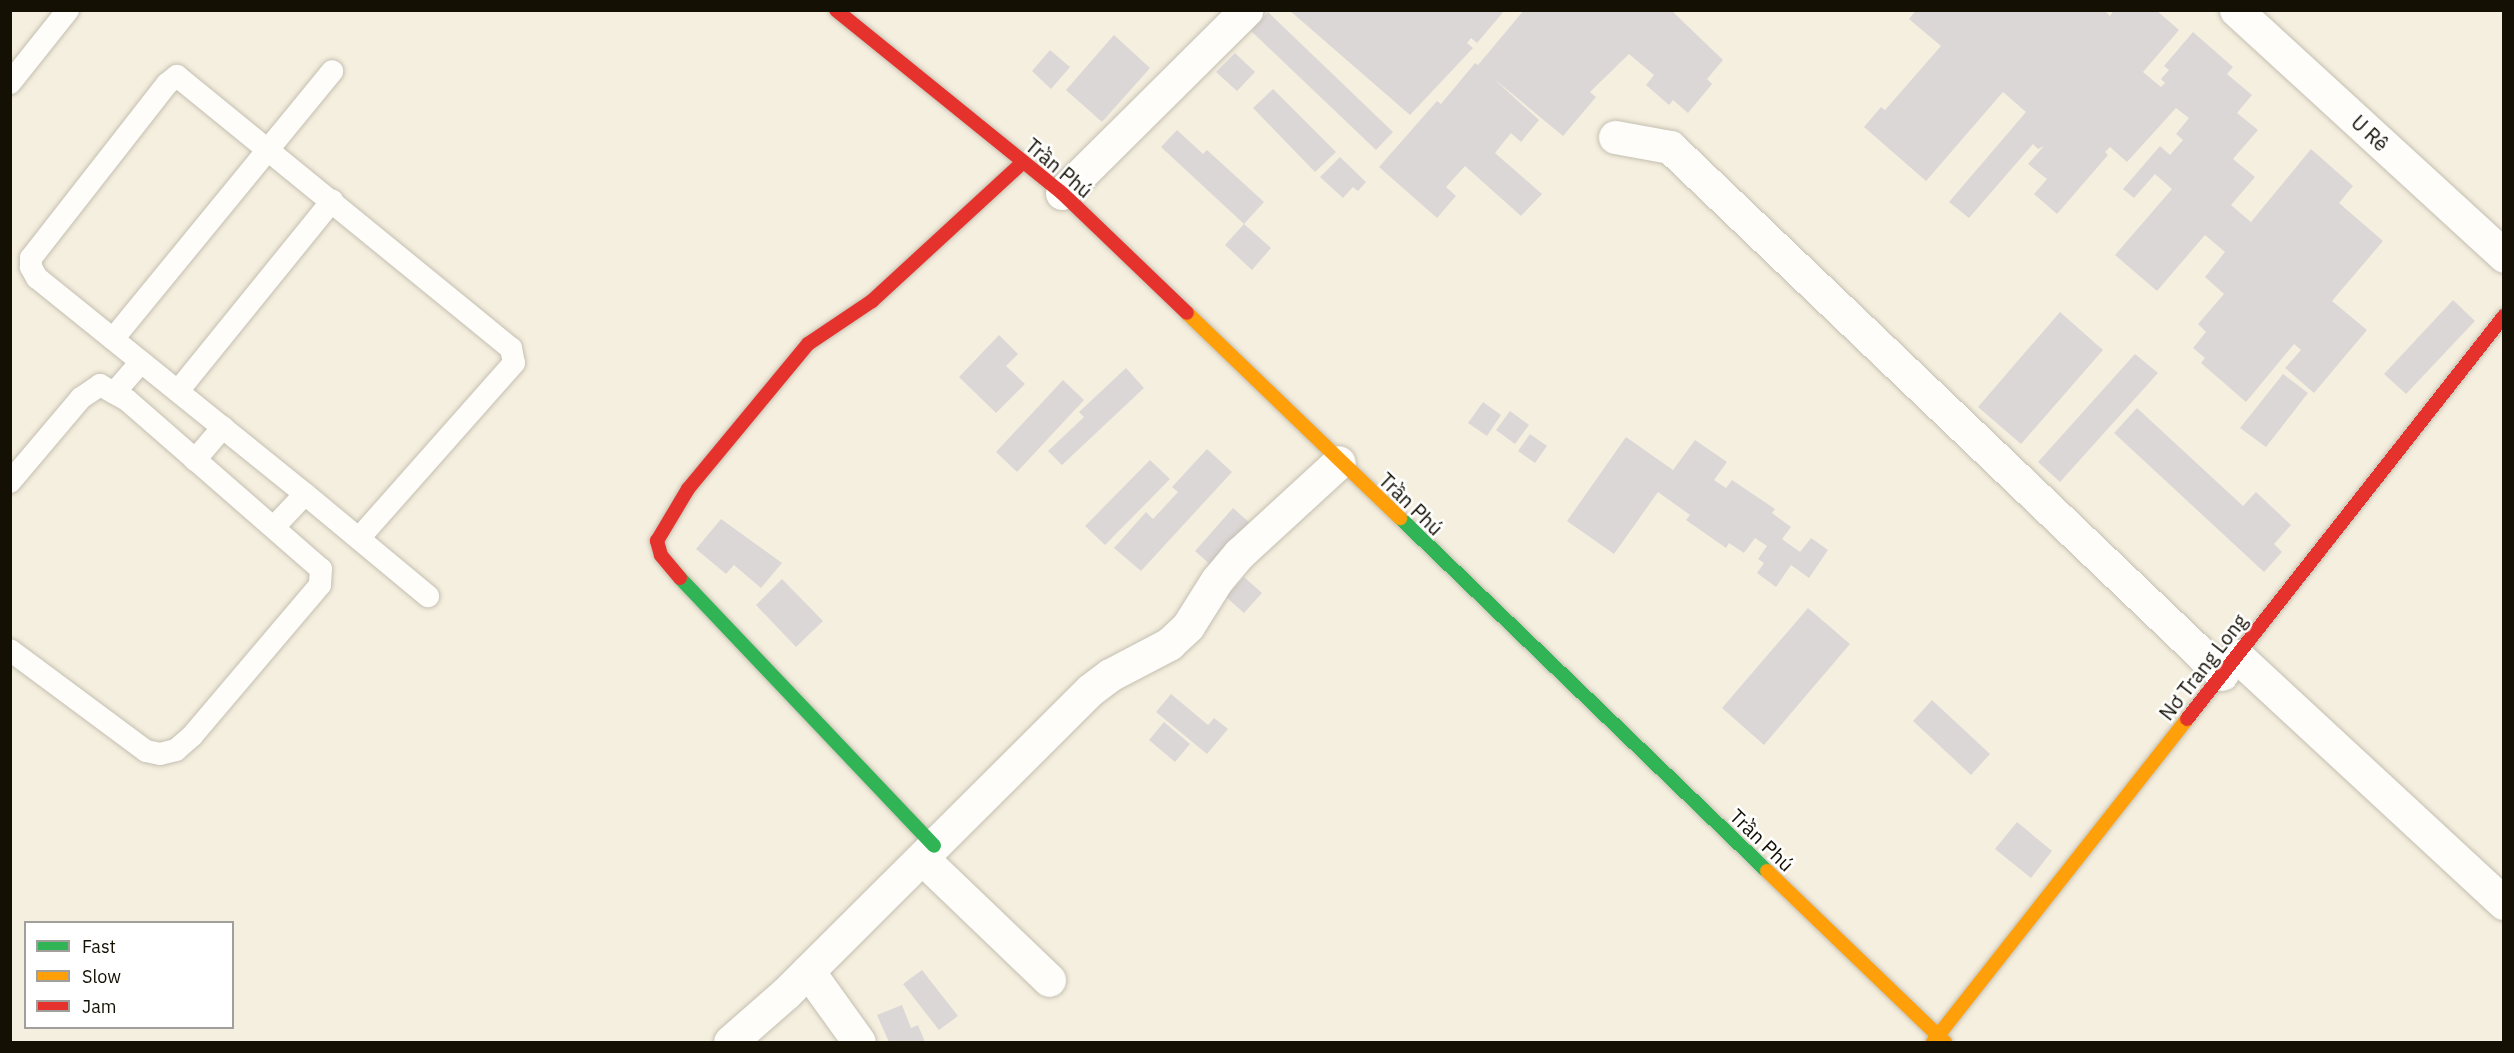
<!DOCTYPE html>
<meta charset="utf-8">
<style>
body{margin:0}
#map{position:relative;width:2514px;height:1053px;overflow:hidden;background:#f5efdf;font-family:"IBM Plex Sans",sans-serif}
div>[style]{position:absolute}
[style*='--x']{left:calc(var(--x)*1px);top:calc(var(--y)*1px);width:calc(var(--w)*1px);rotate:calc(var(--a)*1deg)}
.building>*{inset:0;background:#dcd7d7}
.roads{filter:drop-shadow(0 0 2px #c4bfb1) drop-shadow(0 0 2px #c4bfb1)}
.lane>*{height:22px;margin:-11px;padding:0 11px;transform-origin:11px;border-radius:11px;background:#fefdfa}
.street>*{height:33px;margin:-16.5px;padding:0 16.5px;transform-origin:16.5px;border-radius:16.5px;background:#fefdfa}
.fast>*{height:14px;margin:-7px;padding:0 7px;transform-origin:7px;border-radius:7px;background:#30b455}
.slow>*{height:14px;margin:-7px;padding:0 7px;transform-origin:7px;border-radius:7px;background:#ff9f0a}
.jam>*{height:14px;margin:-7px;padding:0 7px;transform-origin:7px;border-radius:7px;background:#e5322d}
span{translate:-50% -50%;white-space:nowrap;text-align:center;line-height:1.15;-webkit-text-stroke:5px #fff;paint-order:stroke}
.street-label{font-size:20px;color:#141004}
.frame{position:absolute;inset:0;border:12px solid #141004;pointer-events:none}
.legend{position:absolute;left:24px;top:921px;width:210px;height:108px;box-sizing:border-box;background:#fff;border:2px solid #a19f9b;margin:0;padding:8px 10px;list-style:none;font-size:18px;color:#141004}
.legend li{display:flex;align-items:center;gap:12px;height:30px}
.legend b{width:30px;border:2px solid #a19f9b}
</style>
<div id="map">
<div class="building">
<div style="clip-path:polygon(1289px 10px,1505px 10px,1477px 43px,1471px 38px,1467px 43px,1473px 48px,1410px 115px)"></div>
<div style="clip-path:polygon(1524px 10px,1671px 10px,1723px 60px,1707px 79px,1712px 84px,1688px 113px,1673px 100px,1669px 105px,1646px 85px,1654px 75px,1629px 54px,1590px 92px,1596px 97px,1563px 136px,1493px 78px,1539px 120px,1521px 142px,1511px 133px,1495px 153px,1542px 194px,1521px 216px,1465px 166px,1446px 187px,1456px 196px,1437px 218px,1379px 167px,1437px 101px,1441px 104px,1475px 63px,1478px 65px)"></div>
<div style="clip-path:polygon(1916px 10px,2104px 10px,2110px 16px,2114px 10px,2156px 10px,2179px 30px,2143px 72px,2161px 87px,2165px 83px,2161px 79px,2169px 70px,2164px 66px,2193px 32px,2233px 67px,2227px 74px,2252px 95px,2237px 113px,2258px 130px,2233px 159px,2255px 177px,2231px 205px,2251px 222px,2311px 149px,2353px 186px,2339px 203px,2383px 241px,2332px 301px,2367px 330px,2314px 393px,2285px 368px,2301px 350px,2294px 344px,2246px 402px,2201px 363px,2205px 358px,2193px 348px,2206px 332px,2198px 324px,2224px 294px,2205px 277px,2225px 252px,2205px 235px,2157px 291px,2115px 255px,2172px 189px,2155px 174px,2134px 198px,2123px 189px,2160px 146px,2170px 155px,2183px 140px,2176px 134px,2189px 118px,2176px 108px,2127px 162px,2110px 147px,2105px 152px,2108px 155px,2057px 214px,2034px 194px,2047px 179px,2028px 164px,2044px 146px,2038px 149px,2033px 144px,1969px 218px,1949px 202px,2026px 112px,2003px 92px,1926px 181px,1864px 127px,1881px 107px,1885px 110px,1941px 46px,1909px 19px)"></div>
<div style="clip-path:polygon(1268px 12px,1393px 132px,1376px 150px,1251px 31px)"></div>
<div style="clip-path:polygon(1114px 35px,1150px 68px,1102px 122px,1066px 90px)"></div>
<div style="clip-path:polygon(1050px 50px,1070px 67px,1051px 89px,1032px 71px)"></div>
<div style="clip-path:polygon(1235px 53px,1255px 72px,1237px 91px,1216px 72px)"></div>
<div style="clip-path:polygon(1273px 89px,1336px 152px,1315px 172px,1253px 108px)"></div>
<div style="clip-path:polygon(1177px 130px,1203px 154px,1207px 150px,1264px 202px,1244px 224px,1271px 248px,1252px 270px,1225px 245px,1244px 224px,1161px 147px)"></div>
<div style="clip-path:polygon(1340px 157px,1366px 182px,1358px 191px,1353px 187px,1343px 198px,1320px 177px)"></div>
<div style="clip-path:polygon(2453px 300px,2475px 321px,2406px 394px,2384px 374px)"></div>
<div style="clip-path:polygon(2060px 312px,2103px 350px,2021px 444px,1978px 407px)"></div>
<div style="clip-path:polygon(999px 335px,1018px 354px,1006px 366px,1025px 384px,996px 413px,959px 377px)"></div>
<div style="clip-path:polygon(2135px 354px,2158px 373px,2060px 482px,2038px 462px)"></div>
<div style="clip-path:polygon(1126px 368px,1144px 388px,1062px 465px,1048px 451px,1084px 417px,1079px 412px)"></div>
<div style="clip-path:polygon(2283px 374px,2308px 393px,2266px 447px,2240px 428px)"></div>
<div style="clip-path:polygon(1063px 380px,1084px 400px,1017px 472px,996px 452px)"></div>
<div style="clip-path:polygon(1483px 402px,1501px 415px,1487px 436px,1468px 423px)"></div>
<div style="clip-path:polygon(2137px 408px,2243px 506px,2256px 492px,2291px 525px,2274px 544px,2282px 552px,2264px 572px,2114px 433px)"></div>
<div style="clip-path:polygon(1510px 411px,1529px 425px,1515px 444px,1496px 430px)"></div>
<div style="clip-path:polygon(1530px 434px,1547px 446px,1535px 463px,1518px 451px)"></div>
<div style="clip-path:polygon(1626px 437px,1673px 470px,1695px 440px,1727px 462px,1714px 480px,1726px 488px,1732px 480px,1775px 509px,1772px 513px,1791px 527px,1782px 539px,1800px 552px,1811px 538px,1828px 550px,1809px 578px,1791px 565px,1776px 587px,1757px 573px,1764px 563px,1758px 559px,1767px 546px,1755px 538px,1744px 553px,1729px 543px,1726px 548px,1686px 520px,1690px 515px,1658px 492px,1614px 554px,1567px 521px)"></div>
<div style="clip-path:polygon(1207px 449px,1232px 472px,1141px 571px,1114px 548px,1146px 512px,1153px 519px,1178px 492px,1172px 487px)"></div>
<div style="clip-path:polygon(1150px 460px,1170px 479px,1105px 545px,1085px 526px)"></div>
<div style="clip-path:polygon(1233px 508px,1251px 524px,1213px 567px,1195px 551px)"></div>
<div style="clip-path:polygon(721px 519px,782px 563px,761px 588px,734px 565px,726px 574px,696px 549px)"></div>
<div style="clip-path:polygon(1244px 577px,1262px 593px,1244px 613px,1226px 597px)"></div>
<div style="clip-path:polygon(782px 579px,823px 621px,796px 647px,756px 605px)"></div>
<div style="clip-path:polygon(1808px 608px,1850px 644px,1764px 745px,1722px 708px)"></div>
<div style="clip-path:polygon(1171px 694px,1208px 725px,1214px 718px,1228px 729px,1207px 754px,1156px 712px)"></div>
<div style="clip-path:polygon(1932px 700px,1990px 754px,1971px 775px,1913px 721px)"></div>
<div style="clip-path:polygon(1164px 722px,1190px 744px,1175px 762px,1149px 740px)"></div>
<div style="clip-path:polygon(2017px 822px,2052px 851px,2031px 878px,1995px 849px)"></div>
<div style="clip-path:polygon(922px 970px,958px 1016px,939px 1030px,903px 984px)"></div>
<div style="clip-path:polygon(902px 1005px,911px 1028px,918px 1025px,925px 1042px,889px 1042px,877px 1015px)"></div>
</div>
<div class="roads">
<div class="lane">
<div style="--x:10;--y:83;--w:93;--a:-51.5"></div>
<div style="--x:113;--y:339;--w:346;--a:-50.7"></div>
<div style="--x:178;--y:391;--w:245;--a:-51"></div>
<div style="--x:114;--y:393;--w:41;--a:-48.9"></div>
<div style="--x:195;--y:460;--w:43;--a:-49.7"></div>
<div style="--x:10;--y:482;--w:110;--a:-49.8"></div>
<div style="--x:81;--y:398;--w:23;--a:-34"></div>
<div style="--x:100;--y:385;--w:31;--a:29"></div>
<div style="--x:127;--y:400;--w:257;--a:41.1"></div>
<div style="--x:321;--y:569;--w:16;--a:94"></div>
<div style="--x:320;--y:585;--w:198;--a:130.3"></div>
<div style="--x:192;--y:736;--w:21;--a:139"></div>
<div style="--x:176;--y:750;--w:16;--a:166"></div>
<div style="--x:160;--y:754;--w:14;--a:-168"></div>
<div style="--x:146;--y:751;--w:169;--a:-143.4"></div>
<div style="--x:305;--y:494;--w:344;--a:-141.1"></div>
<div style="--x:37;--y:278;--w:13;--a:-119"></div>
<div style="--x:31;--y:267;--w:9;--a:-90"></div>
<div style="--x:31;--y:258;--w:221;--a:-52"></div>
<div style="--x:167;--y:84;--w:13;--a:-39"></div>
<div style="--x:177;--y:76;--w:431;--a:39.2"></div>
<div style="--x:511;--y:348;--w:15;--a:79"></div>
<div style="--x:514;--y:363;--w:234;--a:131.5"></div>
<div style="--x:274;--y:527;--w:45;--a:-46.8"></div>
<div style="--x:305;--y:494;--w:160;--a:39.7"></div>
</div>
<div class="street">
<div style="--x:2236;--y:10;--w:364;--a:42.5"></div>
<div style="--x:1615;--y:137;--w:56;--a:10.3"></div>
<div style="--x:1670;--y:147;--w:763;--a:43.67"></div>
<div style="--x:1062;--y:193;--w:260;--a:-44.8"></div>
<div style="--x:2237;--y:656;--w:364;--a:42.8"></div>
<div style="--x:922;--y:858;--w:176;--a:43.8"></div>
<div style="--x:808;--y:971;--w:87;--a:54.3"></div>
<div style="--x:730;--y:1042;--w:74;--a:-41.2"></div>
<div style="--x:786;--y:993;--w:429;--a:-44.9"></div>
<div style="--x:1090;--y:690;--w:25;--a:-37"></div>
<div style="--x:1110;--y:675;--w:67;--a:-27.7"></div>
<div style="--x:1169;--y:644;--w:26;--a:-43"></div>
<div style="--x:1188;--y:626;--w:54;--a:-57.8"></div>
<div style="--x:1217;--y:580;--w:35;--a:-50"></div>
<div style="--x:1240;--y:553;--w:134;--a:-42.6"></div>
</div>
<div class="fast">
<div style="--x:1400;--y:518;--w:509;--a:43.89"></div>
<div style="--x:680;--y:578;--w:369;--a:46.5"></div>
</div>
<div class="slow">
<div style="--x:1187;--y:313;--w:296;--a:43.9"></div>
<div style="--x:1767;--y:871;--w:247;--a:43.9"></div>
<div style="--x:1933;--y:1042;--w:411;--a:-51.8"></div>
</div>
<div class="jam">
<div style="--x:836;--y:10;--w:291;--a:39"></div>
<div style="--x:1062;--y:193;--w:173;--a:43.8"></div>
<div style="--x:680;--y:578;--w:30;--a:-130"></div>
<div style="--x:661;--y:555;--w:15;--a:-106"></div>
<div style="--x:657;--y:541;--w:61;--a:-59.2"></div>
<div style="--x:688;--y:489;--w:188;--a:-50.4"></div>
<div style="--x:808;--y:344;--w:77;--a:-33.9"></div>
<div style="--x:872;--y:301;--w:205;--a:-42.6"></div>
<div style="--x:2187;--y:719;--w:513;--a:-51.81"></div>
</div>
</div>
<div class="street-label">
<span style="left:2370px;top:133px;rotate:43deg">U Rê</span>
<span style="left:1059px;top:168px;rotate:40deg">Trần Phú</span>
<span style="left:1411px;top:504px;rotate:44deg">Trần Phú</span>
<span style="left:2203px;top:667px;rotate:-52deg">Nơ Trang Long</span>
<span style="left:1762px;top:840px;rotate:44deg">Trần Phú</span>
</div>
<div class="frame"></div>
<ul class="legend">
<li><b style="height:8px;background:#30b455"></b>Fast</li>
<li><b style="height:8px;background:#ff9f0a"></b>Slow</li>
<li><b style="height:8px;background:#e5322d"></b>Jam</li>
</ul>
</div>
